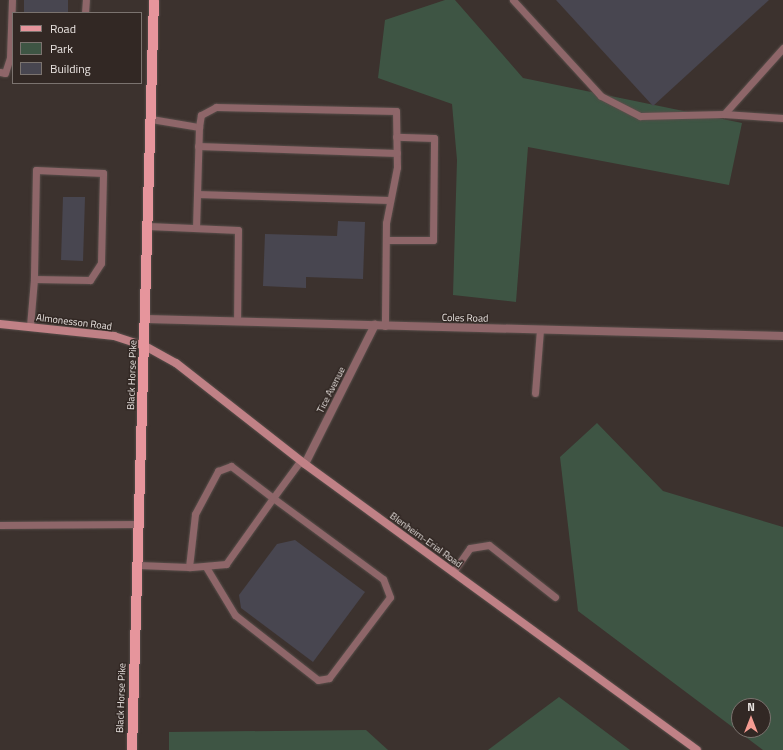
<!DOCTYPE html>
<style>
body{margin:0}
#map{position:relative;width:783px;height:750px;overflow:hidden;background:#3c322e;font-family:"Titillium Web",sans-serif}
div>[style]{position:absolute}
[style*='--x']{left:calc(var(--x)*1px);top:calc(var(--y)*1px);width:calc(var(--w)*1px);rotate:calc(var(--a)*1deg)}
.green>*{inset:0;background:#3e5544}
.building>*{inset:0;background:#484650}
.roads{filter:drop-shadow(0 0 1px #584e4a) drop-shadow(0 0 1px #584e4a)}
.service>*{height:7px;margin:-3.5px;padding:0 3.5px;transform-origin:3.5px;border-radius:3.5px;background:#8e6669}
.tertiary>*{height:8px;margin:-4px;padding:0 4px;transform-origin:4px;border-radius:4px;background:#8e6669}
.secondary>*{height:8px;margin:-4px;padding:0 4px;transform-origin:4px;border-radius:4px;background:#c08186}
.primary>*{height:10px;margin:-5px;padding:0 5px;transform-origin:5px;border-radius:5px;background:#e6959c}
span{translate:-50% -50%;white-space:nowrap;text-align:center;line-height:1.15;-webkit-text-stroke:3px #322824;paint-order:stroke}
.street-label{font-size:10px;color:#e9e3e0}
.legend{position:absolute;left:12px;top:12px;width:130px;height:72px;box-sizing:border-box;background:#322824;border:1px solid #7b736f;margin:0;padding:5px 7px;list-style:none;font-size:12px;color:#e9e3e0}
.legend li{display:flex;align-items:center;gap:8px;height:20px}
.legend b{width:20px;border:1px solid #7b736f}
.north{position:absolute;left:731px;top:698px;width:40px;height:40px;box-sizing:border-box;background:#322824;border:1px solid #7b736f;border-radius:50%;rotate:0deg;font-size:11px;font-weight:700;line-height:16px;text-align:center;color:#e9e3e0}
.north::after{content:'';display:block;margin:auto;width:14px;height:18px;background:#f59c92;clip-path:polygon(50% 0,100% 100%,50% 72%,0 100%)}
</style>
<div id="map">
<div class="green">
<div style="clip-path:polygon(445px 0,455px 0,523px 78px,742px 123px,729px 185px,528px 147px,516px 302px,453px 295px,457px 160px,452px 104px,378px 78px,385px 20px)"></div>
<div style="clip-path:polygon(evenodd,597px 423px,663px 491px,783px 527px,783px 750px,763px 750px,578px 611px,560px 457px,597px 423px,739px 706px,763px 706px,763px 730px,739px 730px,739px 706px)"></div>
<div style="clip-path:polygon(559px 697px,630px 750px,488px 750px)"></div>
<div style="clip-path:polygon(366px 730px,388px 750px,169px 750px,169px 732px)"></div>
</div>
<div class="building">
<div style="clip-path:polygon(24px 0,68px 0,68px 13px,24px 13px)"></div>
<div style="clip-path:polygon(556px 0,769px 0,653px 106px)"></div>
<div style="clip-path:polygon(63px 197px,85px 197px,83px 261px,61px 260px)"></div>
<div style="clip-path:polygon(338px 221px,365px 222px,363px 279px,306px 277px,306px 288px,263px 286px,265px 234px,337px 236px)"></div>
<div style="clip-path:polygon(295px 540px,365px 592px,313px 662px,241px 608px,239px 595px,277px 544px)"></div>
</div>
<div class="roads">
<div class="service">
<div style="--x:12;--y:0;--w:58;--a:92"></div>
<div style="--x:10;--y:58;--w:3;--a:0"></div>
<div style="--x:513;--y:0;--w:130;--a:47.5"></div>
<div style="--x:601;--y:96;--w:44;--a:27.1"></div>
<div style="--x:640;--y:116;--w:84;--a:-1.4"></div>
<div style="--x:724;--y:114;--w:89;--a:-48.2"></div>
<div style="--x:85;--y:13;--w:13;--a:-86"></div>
<div style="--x:0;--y:72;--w:5;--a:11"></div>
<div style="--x:5;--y:73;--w:16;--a:-72"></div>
<div style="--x:724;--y:114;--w:59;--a:3.9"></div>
<div style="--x:151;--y:119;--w:49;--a:9.5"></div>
<div style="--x:199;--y:127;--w:12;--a:-81"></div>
<div style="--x:201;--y:115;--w:17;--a:-28"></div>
<div style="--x:216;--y:107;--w:180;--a:1.3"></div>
<div style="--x:396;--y:111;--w:56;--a:89"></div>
<div style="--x:397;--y:167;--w:57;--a:101.1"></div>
<div style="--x:386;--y:223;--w:103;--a:90.6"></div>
<div style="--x:198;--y:146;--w:199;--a:2"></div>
<div style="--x:197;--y:194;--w:192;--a:1.8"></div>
<div style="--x:148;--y:226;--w:90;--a:2.5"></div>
<div style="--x:238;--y:230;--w:91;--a:90.6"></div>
<div style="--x:196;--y:228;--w:101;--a:-88.3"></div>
<div style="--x:386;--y:240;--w:47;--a:0"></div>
<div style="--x:433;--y:240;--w:102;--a:-89.4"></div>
<div style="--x:434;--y:138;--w:38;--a:-178"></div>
<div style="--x:30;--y:326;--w:47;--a:-85.1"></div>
<div style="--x:34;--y:279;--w:56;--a:1"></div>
<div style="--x:90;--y:280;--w:20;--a:-57"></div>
<div style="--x:101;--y:263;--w:90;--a:-88.7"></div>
<div style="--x:103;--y:173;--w:67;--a:-177.4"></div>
<div style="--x:36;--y:170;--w:109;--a:91.1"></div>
<div style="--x:535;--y:393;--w:64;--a:-85.5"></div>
<div style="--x:0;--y:525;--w:139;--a:-0.4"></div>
<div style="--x:138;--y:565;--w:51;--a:2.2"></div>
<div style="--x:206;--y:567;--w:56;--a:58.9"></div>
<div style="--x:235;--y:615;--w:105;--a:38.1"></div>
<div style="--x:318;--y:680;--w:11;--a:-10"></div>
<div style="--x:329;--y:678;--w:101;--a:-53"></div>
<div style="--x:390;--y:597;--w:19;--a:-111"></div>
<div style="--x:383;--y:579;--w:137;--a:-143.6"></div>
<div style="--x:273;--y:498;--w:81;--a:125.5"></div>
<div style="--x:226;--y:564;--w:37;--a:175"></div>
<div style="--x:189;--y:567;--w:53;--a:-83.5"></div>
<div style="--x:195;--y:514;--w:49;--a:-61.9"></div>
<div style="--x:218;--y:471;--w:14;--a:-21"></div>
<div style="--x:231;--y:466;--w:53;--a:37.3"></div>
<div style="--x:273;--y:498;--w:47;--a:-53.6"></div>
<div style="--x:453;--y:572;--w:29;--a:-55"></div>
<div style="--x:470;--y:548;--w:19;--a:-9"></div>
<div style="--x:489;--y:545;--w:84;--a:38.2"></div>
</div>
<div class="tertiary">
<div style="--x:146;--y:319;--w:637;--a:1.53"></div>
<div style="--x:305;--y:464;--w:156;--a:-63.3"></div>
</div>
<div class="secondary">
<div style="--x:0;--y:324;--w:115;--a:6"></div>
<div style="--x:114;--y:336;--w:33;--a:18"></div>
<div style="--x:145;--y:346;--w:35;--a:29"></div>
<div style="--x:176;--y:363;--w:164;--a:38.1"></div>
<div style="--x:305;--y:464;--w:485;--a:36.1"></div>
</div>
<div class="primary">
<div style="--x:132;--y:750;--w:750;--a:-88.32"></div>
</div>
</div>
<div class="street-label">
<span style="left:465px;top:318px;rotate:1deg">Coles Road</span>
<span style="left:74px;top:322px;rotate:7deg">Almonesson Road</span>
<span style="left:132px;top:375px;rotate:-88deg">Black Horse Pike</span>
<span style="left:331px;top:390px;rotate:-63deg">Tice Avenue</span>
<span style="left:426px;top:540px;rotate:36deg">Blenheim-Erial Road</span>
<span style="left:121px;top:698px;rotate:-88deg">Black Horse Pike</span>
</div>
<ul class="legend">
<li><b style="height:5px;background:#e6959c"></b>Road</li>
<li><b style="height:11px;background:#3e5544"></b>Park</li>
<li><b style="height:11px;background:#484650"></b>Building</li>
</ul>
<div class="north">N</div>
</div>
